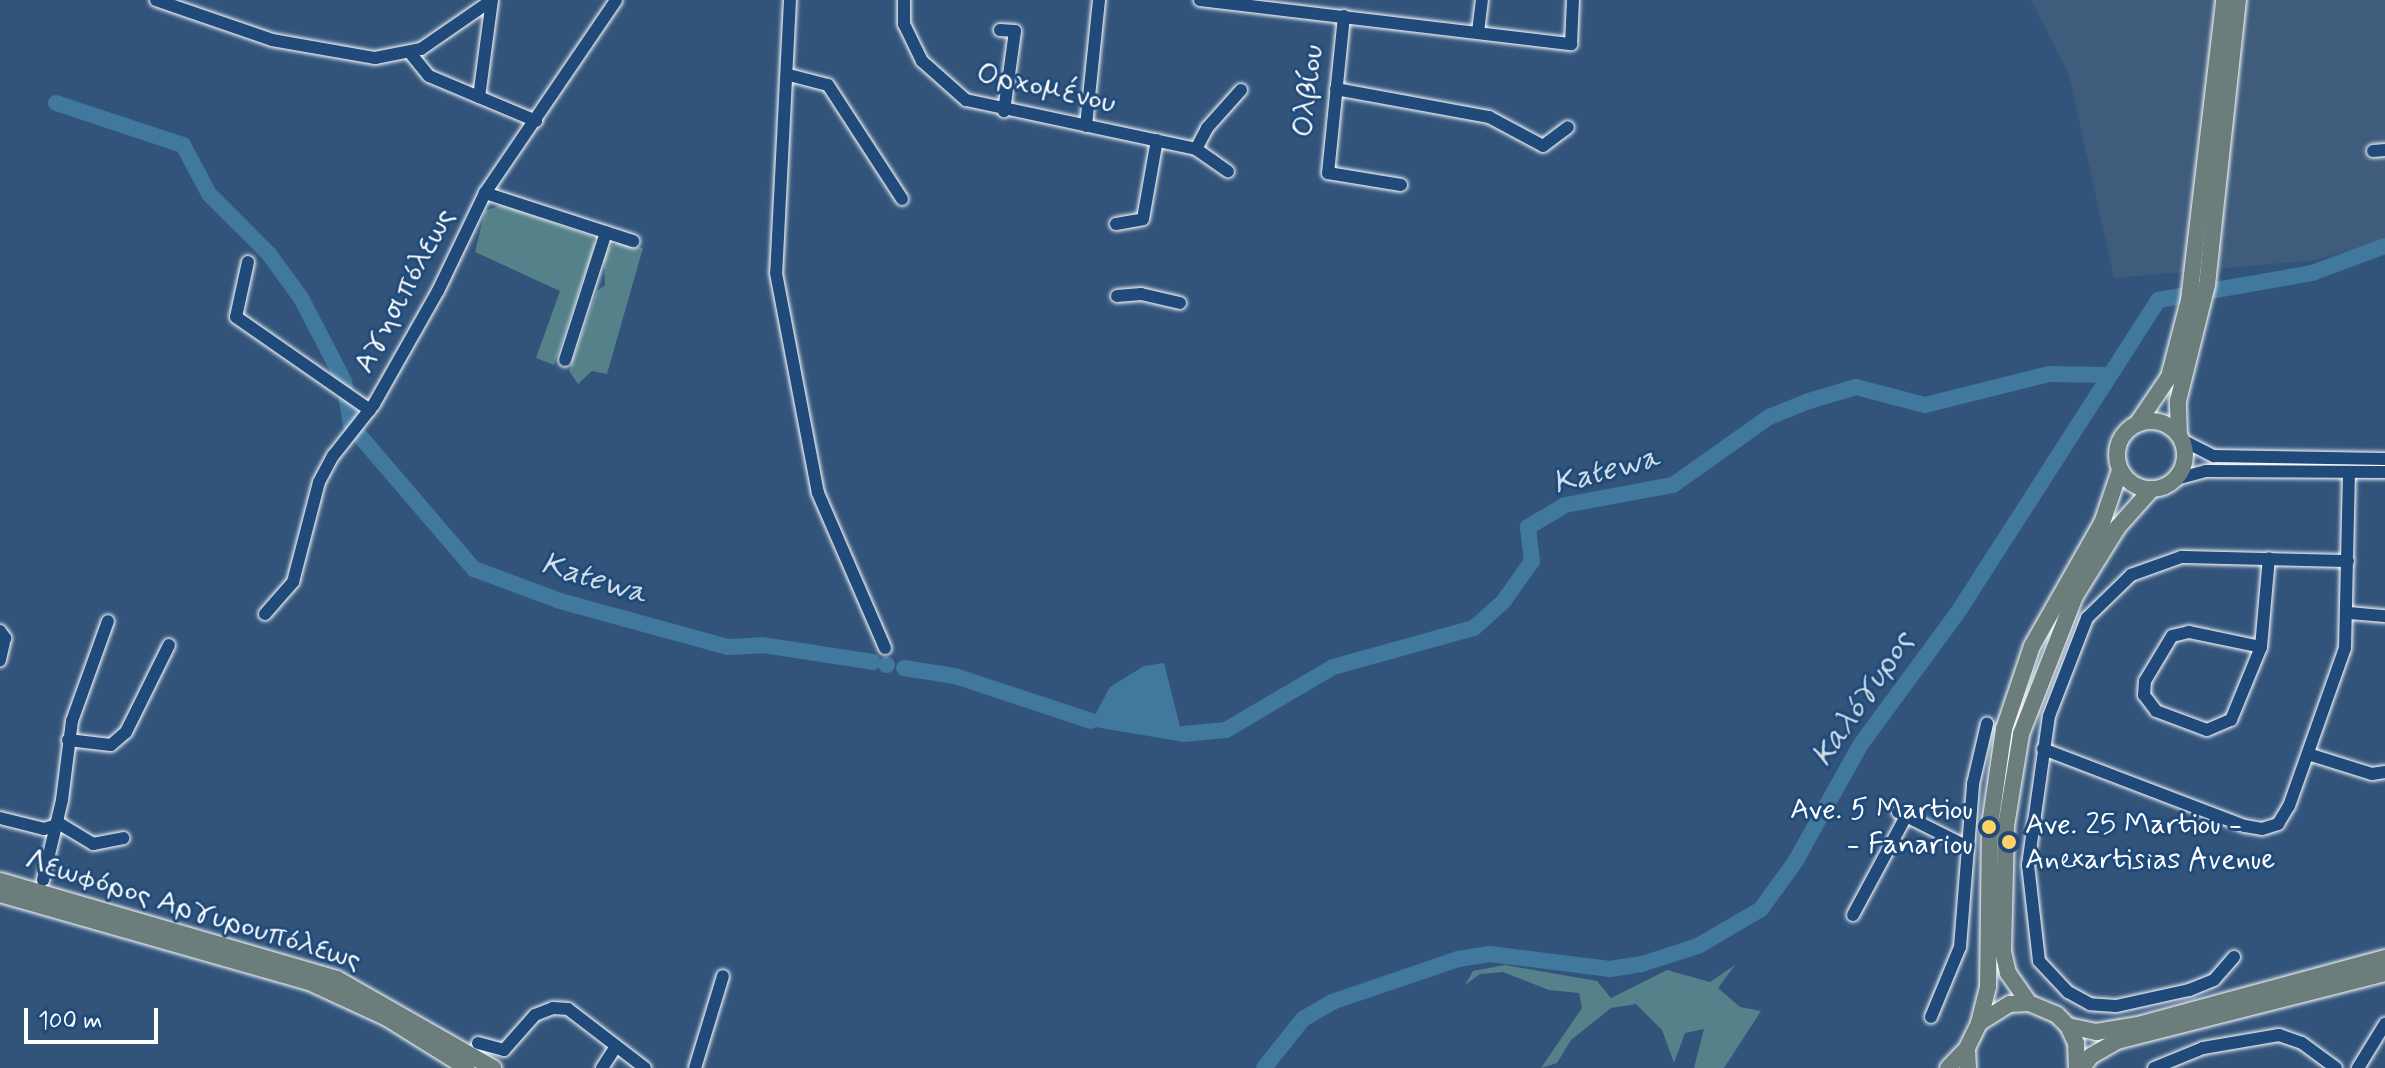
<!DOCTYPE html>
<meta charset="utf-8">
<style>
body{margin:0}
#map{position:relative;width:2385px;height:1068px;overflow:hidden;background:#32547b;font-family:Mynerve,sans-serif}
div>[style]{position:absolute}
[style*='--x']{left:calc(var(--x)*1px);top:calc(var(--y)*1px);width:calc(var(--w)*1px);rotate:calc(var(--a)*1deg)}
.built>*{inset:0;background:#3f5c7c}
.green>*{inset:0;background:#54818a}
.water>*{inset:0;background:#41789d}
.river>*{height:16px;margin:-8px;padding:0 8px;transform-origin:8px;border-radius:8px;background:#41789d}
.roads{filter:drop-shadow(0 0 2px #fff) drop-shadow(0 0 2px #fff)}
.minor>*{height:12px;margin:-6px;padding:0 6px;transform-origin:6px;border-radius:6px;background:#1f4a7a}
.major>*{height:16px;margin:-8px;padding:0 8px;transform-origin:8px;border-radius:8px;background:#6c7e7c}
.major>.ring{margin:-8px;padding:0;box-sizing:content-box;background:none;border:16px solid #6c7e7c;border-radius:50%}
.dots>*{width:22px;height:22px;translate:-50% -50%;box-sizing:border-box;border:4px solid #1f4a7a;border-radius:50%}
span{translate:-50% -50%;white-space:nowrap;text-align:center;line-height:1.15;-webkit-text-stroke:6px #1f4a7a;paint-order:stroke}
.street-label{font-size:30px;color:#fff}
.poi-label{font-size:30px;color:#fff}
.right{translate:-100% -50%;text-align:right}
.left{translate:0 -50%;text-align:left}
.water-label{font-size:32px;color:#d0dde6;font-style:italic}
.scale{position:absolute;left:24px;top:1008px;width:134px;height:36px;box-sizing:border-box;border:4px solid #fff;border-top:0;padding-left:10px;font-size:24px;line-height:28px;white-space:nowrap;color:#fff;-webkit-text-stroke:6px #1f4a7a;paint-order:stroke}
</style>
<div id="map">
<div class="built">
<div style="clip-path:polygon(2031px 0,2385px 0,2385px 240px,2316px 260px,2114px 278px,2069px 75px)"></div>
</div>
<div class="green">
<div style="clip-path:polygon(501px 205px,592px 236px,595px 244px,554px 365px,536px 358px,560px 291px,475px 252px,485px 211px)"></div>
<div style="clip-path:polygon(618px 243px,643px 248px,607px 374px,592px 371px,578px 384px,569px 371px,597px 291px,605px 285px,604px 260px,609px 247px)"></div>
<div style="clip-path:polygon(1505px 965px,1597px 981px,1611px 998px,1667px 970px,1710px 982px,1735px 965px,1718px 988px,1740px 1007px,1761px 1011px,1724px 1068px,1694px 1068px,1704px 1029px,1685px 1033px,1674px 1063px,1662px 1030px,1636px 1004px,1611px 1008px,1571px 1040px,1557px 1063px,1541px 1068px,1582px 1008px,1579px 993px,1549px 990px,1503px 972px,1480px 974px,1465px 985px,1473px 971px)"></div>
</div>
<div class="water">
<div style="clip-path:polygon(1164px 663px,1184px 742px,1089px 726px,1110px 687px,1144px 666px)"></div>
</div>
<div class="river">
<div style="--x:56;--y:103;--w:134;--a:18.3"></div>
<div style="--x:183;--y:145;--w:55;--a:62"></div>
<div style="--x:209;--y:194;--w:85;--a:45"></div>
<div style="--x:269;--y:254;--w:54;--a:54"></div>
<div style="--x:301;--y:298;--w:93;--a:62.6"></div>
<div style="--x:344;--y:381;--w:45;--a:81"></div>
<div style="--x:359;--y:435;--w:177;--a:49.4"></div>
<div style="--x:474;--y:569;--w:92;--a:20.4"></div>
<div style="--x:560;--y:601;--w:174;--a:15.3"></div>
<div style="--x:728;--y:647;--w:34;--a:-3"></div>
<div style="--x:762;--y:645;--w:112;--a:8.7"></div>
<div style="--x:886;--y:665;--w:1;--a:0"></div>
<div style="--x:904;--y:668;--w:52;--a:8.9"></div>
<div style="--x:955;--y:676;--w:143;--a:18.3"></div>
<div style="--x:1183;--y:734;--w:43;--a:-5.3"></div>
<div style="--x:1226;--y:730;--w:124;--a:-30.5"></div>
<div style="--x:1333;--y:667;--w:146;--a:-15.5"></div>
<div style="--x:1474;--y:628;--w:39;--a:-42"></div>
<div style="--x:1503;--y:602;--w:50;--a:-54.7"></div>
<div style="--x:1532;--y:561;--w:34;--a:-97"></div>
<div style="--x:1528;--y:527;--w:43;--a:-30.7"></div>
<div style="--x:1565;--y:505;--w:110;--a:-10.5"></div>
<div style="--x:1673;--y:485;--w:118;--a:-35.3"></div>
<div style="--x:1769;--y:417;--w:43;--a:-21.8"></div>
<div style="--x:1809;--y:401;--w:49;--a:-16.6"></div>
<div style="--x:1856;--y:387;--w:71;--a:14.6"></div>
<div style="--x:1925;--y:405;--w:128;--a:-14"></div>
<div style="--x:2049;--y:374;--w:59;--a:1"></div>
<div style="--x:1264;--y:1068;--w:63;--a:-51.5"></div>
<div style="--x:1303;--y:1019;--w:34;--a:-30"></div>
<div style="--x:1332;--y:1002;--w:133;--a:-18.8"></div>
<div style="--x:1458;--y:959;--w:32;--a:-9"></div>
<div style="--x:1490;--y:954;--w:121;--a:7.1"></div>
<div style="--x:1610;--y:969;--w:32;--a:-9"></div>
<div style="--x:1642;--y:964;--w:59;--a:-17.8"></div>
<div style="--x:1698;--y:946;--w:73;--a:-30.4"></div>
<div style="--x:1761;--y:909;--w:58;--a:-54.1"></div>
<div style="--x:1795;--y:862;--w:135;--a:-60.8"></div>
<div style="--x:1861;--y:744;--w:167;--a:-53.7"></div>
<div style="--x:1960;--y:609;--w:367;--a:-57.3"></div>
<div style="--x:2158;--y:300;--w:156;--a:-9.9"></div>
<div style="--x:2312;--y:273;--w:78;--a:-20.3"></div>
</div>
<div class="roads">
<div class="minor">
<div style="--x:156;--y:0;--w:123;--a:19"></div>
<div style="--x:272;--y:40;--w:105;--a:9.9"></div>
<div style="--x:375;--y:58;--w:47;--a:-11.1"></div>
<div style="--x:421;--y:49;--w:86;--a:-34.6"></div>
<div style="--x:492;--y:0;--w:98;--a:97.6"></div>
<div style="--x:479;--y:97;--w:62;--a:22.8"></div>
<div style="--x:790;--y:0;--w:273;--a:92.9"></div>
<div style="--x:776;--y:273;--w:224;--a:79.2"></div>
<div style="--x:818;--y:493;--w:169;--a:66.6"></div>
<div style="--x:904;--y:0;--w:24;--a:90"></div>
<div style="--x:904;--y:24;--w:41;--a:64.1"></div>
<div style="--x:922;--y:61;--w:59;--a:41.6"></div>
<div style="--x:966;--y:100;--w:235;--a:12"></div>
<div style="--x:1196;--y:149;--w:39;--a:35"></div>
<div style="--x:1200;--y:0;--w:374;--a:6.8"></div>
<div style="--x:1571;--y:44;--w:44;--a:-87.4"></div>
<div style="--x:1344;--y:16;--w:158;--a:95.8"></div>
<div style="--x:1328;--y:173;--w:74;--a:9.3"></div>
<div style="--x:1000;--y:30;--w:15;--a:4"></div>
<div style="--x:1015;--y:31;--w:81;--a:97.8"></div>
<div style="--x:1478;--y:32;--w:32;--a:-83"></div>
<div style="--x:411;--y:54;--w:28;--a:51"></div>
<div style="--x:429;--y:76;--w:54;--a:22.8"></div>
<div style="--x:789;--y:75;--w:40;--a:14.4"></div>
<div style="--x:828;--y:85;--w:136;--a:57"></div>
<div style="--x:1336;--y:89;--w:156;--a:10.4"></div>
<div style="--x:1489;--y:117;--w:61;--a:28.2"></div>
<div style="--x:1543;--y:146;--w:31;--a:-37"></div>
<div style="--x:1086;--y:126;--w:127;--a:-84.1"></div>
<div style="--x:1196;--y:149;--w:24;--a:-62"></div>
<div style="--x:1207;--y:128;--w:51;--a:-48.2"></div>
<div style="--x:2373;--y:151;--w:12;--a:-5"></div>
<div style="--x:485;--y:193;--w:156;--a:18"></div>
<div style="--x:1116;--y:224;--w:27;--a:-10"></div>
<div style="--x:1143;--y:219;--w:80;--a:-80"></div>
<div style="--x:248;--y:262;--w:56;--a:102.3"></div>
<div style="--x:236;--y:317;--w:163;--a:34.8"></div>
<div style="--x:1117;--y:296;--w:24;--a:-5"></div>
<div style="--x:1141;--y:294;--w:40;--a:13"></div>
<div style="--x:565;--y:360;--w:134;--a:-72.2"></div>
<div style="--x:2182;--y:440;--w:36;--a:27"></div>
<div style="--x:2214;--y:456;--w:171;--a:1"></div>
<div style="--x:2176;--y:479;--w:31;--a:-15"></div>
<div style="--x:2206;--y:471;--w:179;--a:0.3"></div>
<div style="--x:2349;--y:613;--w:36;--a:5"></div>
<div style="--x:265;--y:614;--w:43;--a:-48.8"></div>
<div style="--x:293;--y:582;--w:103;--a:-75.4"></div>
<div style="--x:319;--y:482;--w:30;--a:-62"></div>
<div style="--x:333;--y:456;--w:66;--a:-51.7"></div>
<div style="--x:374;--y:404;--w:130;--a:-60.5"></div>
<div style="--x:438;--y:291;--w:109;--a:-64.4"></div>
<div style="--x:485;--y:193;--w:233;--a:-55.8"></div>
<div style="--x:0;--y:631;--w:9;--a:54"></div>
<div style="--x:5;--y:638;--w:23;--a:103"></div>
<div style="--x:2261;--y:647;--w:74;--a:-168.2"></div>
<div style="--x:2189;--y:632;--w:17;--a:167"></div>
<div style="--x:2172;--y:636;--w:52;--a:121"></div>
<div style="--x:2145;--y:681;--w:14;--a:94"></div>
<div style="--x:2144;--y:695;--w:20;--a:53"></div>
<div style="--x:2156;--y:711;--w:54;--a:20.4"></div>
<div style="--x:2207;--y:730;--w:26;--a:-23"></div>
<div style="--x:2231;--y:720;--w:79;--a:-67.7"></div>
<div style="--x:2261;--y:647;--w:89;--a:-84.9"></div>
<div style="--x:68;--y:740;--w:43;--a:6.6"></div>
<div style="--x:111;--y:745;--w:20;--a:-41"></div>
<div style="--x:126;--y:732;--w:97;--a:-63.7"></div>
<div style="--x:2043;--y:749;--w:216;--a:20.9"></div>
<div style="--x:2245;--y:826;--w:17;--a:10"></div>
<div style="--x:2262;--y:829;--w:17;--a:-17"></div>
<div style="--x:2278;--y:824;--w:21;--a:-59"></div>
<div style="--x:2289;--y:806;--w:168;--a:-70.5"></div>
<div style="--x:2345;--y:648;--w:176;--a:-88.7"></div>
<div style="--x:2308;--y:754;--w:67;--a:17.4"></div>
<div style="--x:2372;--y:774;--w:13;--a:-9"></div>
<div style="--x:1898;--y:812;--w:76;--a:26.6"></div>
<div style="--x:0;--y:818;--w:45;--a:14"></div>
<div style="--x:44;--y:829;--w:17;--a:-17"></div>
<div style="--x:60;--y:824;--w:39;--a:31"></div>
<div style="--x:93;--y:844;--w:31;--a:-11"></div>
<div style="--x:43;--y:880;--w:82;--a:-76.6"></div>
<div style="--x:62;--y:800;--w:80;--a:-82.8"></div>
<div style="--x:72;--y:721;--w:106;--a:-70.2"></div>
<div style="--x:1853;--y:915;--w:112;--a:-61.8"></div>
<div style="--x:2234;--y:957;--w:30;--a:131"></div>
<div style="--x:2214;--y:980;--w:27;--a:158"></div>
<div style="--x:2189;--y:990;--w:75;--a:167.6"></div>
<div style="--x:2116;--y:1006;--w:26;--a:-176"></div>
<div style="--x:2090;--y:1004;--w:25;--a:-151"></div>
<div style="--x:2068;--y:992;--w:42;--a:-133.1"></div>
<div style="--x:2039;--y:961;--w:97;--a:-96.5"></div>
<div style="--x:2028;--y:865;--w:150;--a:-82"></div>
<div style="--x:2049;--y:716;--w:105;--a:-68.8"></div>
<div style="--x:2087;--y:618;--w:62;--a:-44.3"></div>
<div style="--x:2131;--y:575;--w:53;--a:-19.8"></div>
<div style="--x:2181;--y:557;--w:167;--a:1.4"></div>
<div style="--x:1931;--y:1017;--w:76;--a:-67.5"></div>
<div style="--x:1960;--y:947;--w:164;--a:-85.4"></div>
<div style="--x:1973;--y:784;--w:62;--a:-76.9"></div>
<div style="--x:478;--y:1043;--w:27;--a:15"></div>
<div style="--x:504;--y:1050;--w:47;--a:-48.5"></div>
<div style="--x:535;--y:1015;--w:19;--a:-21"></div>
<div style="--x:553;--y:1008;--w:15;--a:4"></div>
<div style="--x:568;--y:1009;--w:97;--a:37.5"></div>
<div style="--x:602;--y:1068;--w:24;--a:-57"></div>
<div style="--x:695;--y:1068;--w:96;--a:-73.1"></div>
<div style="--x:2154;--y:1068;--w:53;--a:-22.2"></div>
<div style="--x:2203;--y:1048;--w:77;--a:-9.7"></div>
<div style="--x:2279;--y:1035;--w:24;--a:19"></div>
<div style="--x:2302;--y:1043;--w:42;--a:36.3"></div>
<div style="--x:2358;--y:1068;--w:52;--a:-58.5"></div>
</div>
<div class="major">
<div class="ring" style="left:2117px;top:421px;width:52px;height:52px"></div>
<div style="--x:2137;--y:424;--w:57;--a:-55.8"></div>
<div style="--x:2169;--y:377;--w:80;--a:-75.4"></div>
<div style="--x:2189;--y:300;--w:302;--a:-83.3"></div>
<div style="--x:2179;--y:435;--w:34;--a:-92"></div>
<div style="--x:2178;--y:401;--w:120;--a:-76"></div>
<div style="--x:2207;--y:285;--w:287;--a:-83.8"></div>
<div style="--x:0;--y:881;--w:351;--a:16.2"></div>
<div style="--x:337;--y:979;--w:180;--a:29.7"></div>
<div style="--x:0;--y:894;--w:321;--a:15.9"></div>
<div style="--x:309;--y:982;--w:86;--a:24.8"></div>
<div style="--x:387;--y:1018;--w:94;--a:32"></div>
<div style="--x:2029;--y:1003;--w:37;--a:-125"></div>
<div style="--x:2008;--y:973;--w:22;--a:-103"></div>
<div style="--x:2003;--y:952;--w:126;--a:-88.6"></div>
<div style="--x:2006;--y:826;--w:93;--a:-80.7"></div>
<div style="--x:2021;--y:734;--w:148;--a:-68.6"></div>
<div style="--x:2075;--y:596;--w:81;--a:-58.1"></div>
<div style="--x:2118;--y:527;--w:50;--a:-48.3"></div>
<div style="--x:1979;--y:1023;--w:37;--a:-76"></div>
<div style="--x:1988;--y:987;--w:162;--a:-89.3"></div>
<div style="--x:1990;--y:825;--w:97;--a:-81.7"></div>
<div style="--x:2004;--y:729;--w:88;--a:-71.4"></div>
<div style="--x:2032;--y:646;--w:142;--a:-60.4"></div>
<div style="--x:2102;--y:523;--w:56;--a:-71.2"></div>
<div style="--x:2068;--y:1026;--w:29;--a:12"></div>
<div style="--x:2096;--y:1032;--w:43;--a:-9.5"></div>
<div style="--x:2138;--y:1025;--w:256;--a:-15.2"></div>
<div style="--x:1948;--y:1068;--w:28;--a:-46"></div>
<div style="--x:1968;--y:1068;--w:20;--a:-93"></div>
<div style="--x:1967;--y:1048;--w:28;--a:-64"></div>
<div style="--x:1979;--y:1023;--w:36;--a:-32"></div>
<div style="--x:2010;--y:1004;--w:19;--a:-3"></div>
<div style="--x:2029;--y:1003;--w:30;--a:23"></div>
<div style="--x:2057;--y:1015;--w:16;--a:45"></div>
<div style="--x:2068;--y:1026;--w:19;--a:65"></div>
<div style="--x:2076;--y:1043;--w:25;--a:88"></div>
<div style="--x:2082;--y:1068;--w:15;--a:-53"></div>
<div style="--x:2091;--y:1056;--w:30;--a:-30"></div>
<div style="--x:2117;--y:1041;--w:276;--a:-14.2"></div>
</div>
</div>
<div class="dots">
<div style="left:1989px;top:827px;background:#ffd166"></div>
<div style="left:2009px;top:842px;background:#ffd166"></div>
</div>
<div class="street-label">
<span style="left:1046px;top:89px;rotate:13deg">Ορχομένου</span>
<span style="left:1309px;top:91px;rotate:-83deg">Ολβίου</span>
<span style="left:405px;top:291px;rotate:-62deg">Αγησιπόλεως</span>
<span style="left:193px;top:911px;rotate:17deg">Λεωφόρος Αργυρουπόλεως</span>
</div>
<div class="poi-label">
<span class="right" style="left:1973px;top:827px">Ave. 5 Martiou<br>- Fanariou</span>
<span class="left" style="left:2025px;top:842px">Ave. 25 Martiou -<br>Anexartisias Avenue</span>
</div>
<div class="water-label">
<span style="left:1606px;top:471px;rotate:-15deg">Katewa</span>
<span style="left:594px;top:579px;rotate:17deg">Katewa</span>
<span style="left:1863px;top:699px;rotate:-56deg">Καλόγυρος</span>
</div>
<div class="scale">100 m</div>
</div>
